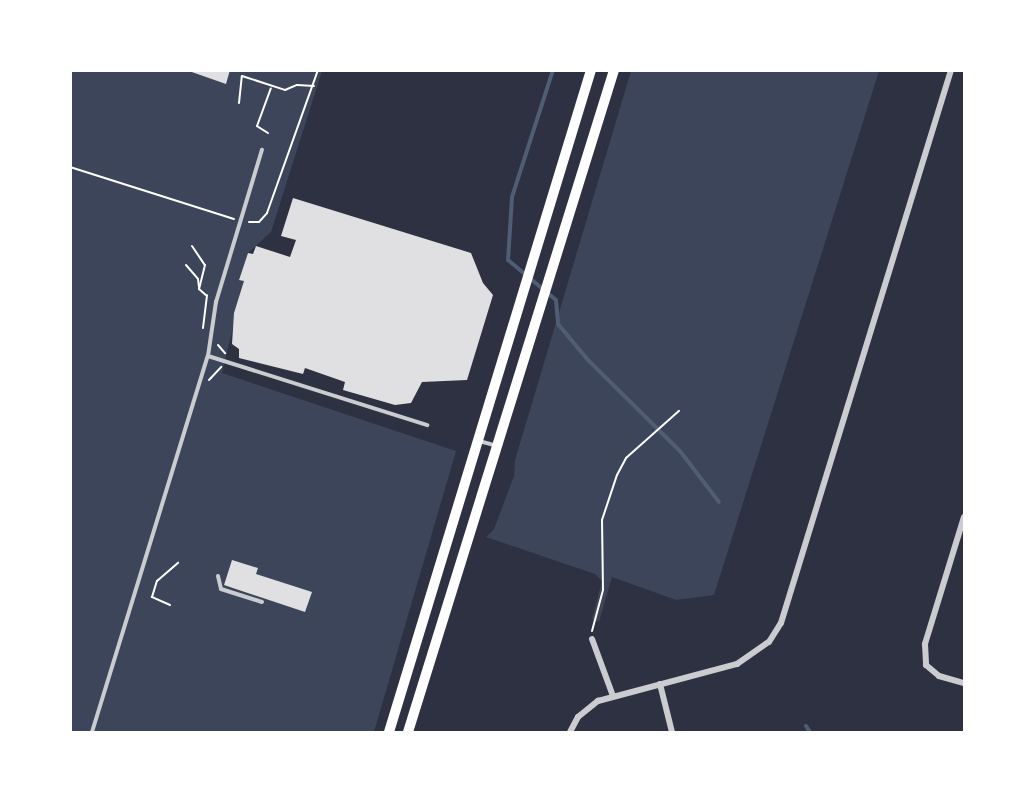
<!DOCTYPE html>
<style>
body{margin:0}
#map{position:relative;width:1035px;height:803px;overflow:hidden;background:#2d3142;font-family:Lato,sans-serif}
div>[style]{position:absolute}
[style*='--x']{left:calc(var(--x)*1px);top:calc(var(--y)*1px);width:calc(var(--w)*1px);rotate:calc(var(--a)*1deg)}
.green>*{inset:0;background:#3c4559}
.stream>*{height:4px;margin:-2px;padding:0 2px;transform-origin:2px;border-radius:2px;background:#4f5d75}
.building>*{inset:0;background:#e0e0e3}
.path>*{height:2px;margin:-1px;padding:0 1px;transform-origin:1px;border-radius:1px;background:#fff}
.service>*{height:4px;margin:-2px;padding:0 2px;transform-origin:2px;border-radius:2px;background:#caccd0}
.minor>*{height:6px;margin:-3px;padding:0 3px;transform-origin:3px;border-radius:3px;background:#caccd0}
.secondary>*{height:10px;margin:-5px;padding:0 5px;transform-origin:5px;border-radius:5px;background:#fff}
span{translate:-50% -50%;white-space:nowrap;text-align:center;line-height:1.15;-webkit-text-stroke:4.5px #fff;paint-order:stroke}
.frame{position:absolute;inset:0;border:72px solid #fff;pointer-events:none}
</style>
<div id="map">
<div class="green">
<div style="clip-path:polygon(70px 71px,322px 71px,271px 232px,248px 253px,239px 279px,244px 281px,222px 373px,456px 451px,374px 732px,71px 732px)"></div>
<div style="clip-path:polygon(631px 71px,879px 71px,714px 595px,676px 600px,612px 577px,599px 622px,592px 619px,602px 581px,595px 574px,486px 537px,494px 529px,514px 476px,515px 460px)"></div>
</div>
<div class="stream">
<div style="--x:553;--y:70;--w:133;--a:107.9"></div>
<div style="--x:512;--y:197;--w:63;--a:93.6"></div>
<div style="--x:508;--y:260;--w:62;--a:39.8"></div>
<div style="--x:556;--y:300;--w:24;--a:85"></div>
<div style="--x:558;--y:324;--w:47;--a:50.2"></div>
<div style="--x:588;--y:360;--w:129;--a:44.7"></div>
<div style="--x:680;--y:451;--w:64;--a:52.6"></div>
<div style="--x:806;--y:726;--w:7;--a:56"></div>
</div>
<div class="building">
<div style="clip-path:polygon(186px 70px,230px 70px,226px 84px)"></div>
<div style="clip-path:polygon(293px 198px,471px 253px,483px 283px,493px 295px,467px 380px,422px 382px,411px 403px,395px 405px,343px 390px,345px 382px,305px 368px,303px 374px,239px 358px,239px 349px,232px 344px,234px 313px,244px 281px,239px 280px,248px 253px,253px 254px,256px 246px,290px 257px,296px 240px,281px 236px)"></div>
<div style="clip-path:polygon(232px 560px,258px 568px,256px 574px,312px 592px,305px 612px,224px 585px)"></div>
</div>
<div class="path">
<div style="--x:239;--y:103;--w:27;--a:-84"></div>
<div style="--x:242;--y:76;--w:45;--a:18"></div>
<div style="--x:285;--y:90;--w:13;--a:-23"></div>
<div style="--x:297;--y:85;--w:17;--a:3"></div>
<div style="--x:268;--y:133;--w:13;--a:-148"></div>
<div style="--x:257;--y:126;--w:40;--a:-69.8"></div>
<div style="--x:70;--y:167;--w:172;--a:17.6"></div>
<div style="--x:249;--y:222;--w:10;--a:0"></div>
<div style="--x:259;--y:222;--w:12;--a:-48"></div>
<div style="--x:267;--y:213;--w:152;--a:-70.4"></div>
<div style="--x:192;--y:246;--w:23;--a:56"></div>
<div style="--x:205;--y:265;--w:25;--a:104"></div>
<div style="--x:199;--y:289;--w:9;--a:41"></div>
<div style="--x:186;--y:265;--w:18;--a:49"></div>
<div style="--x:198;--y:279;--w:8;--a:83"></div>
<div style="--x:203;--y:328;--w:33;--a:-83"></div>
<div style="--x:218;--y:345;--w:11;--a:49"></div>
<div style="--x:209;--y:380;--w:18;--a:-47"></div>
<div style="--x:170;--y:605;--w:20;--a:-156"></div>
<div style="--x:152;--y:597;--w:17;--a:-73"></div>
<div style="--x:157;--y:581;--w:28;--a:-41"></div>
<div style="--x:592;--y:631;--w:42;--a:-75"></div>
<div style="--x:603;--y:590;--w:70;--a:-90.8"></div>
<div style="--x:602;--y:520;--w:47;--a:-71.6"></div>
<div style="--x:617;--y:475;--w:19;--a:-62"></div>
<div style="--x:626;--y:458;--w:71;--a:-41.6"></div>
</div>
<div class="service">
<div style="--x:208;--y:356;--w:230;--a:17.5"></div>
<div style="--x:479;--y:441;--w:16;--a:15"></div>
<div style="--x:218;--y:576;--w:13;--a:77"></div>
<div style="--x:221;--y:589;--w:43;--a:17.6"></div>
<div style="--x:92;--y:732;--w:393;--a:-72.9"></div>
<div style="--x:208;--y:356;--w:55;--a:-81.6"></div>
<div style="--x:216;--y:302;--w:159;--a:-73.2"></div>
</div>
<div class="minor">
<div style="--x:964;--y:517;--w:133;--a:107.1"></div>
<div style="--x:925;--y:644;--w:21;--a:87"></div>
<div style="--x:926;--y:665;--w:17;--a:40"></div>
<div style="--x:939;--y:676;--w:26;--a:16"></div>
<div style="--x:592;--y:639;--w:61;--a:69.8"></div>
<div style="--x:660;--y:684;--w:49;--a:76"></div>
<div style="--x:570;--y:732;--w:17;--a:-62"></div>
<div style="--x:578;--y:717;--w:26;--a:-39"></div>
<div style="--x:598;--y:701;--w:144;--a:-14.9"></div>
<div style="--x:737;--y:664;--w:39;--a:-35"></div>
<div style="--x:769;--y:642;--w:22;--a:-58"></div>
<div style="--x:781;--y:623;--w:579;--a:-72.91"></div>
</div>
<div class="secondary">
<div style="--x:389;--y:732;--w:692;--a:-73.03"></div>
<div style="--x:408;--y:732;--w:693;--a:-72.71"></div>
</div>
<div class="frame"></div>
</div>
